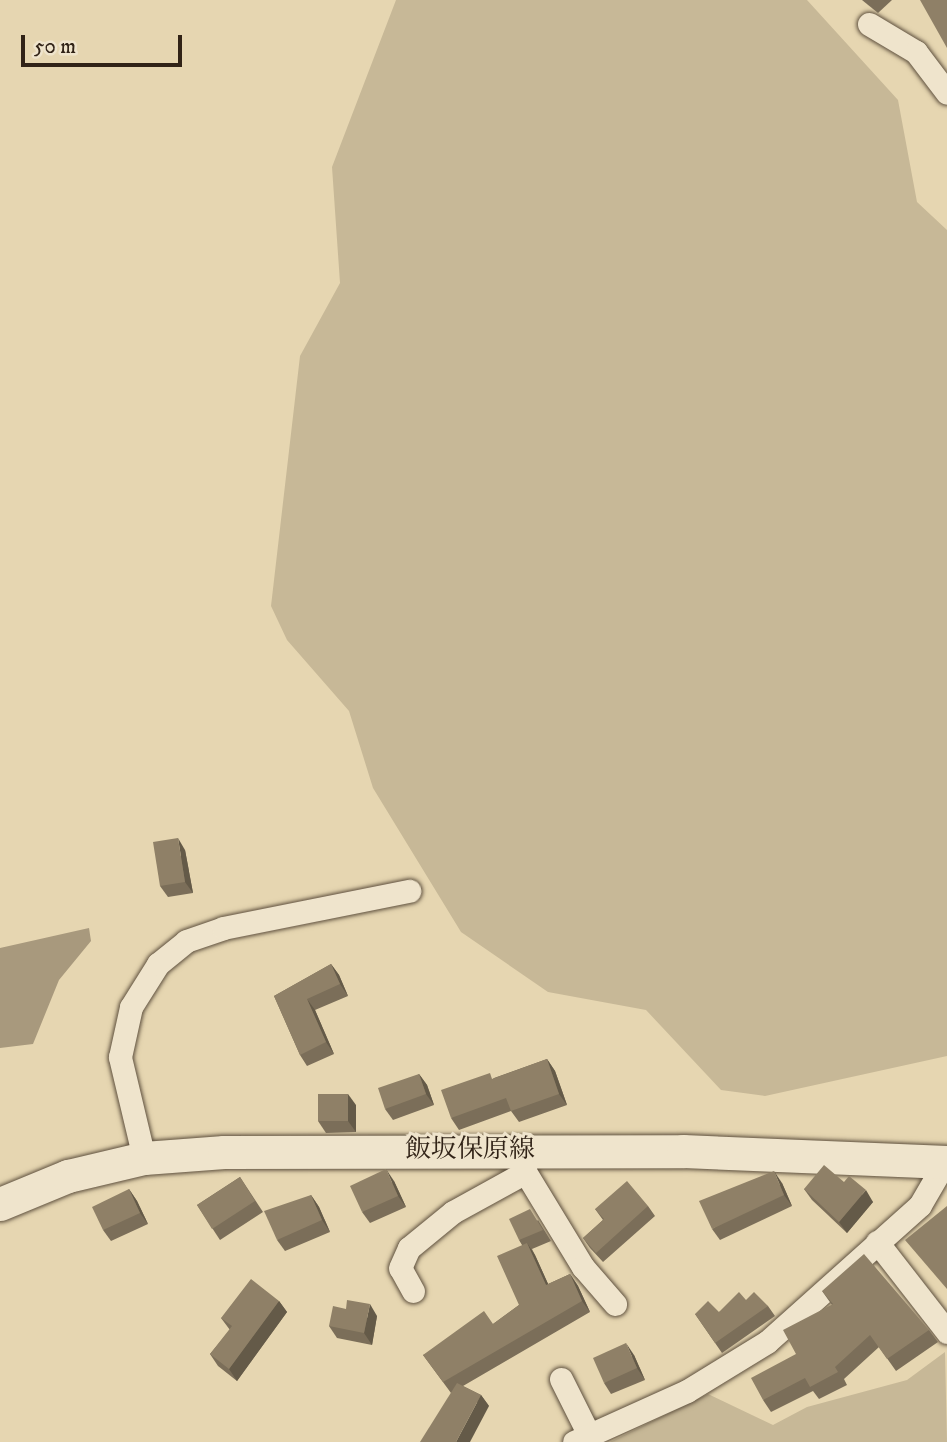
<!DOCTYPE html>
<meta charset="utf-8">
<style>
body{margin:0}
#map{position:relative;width:947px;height:1442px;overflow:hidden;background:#e6d6b1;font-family:"IM FELL DW Pica","Noto Serif JP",serif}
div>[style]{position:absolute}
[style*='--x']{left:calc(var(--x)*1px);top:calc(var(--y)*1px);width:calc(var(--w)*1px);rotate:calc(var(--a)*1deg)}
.green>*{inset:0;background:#c7b897}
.water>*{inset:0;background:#a8997d}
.roads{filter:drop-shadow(0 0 2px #5e503e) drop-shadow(0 0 2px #5e503e)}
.minor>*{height:23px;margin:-11.5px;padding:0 11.5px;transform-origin:11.5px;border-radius:11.5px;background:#efe4cc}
.secondary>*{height:33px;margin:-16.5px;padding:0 16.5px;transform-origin:16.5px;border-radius:16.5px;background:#efe4cc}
.wall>*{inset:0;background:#7b6e59}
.shaded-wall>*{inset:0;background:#645a48}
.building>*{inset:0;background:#8f8067}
span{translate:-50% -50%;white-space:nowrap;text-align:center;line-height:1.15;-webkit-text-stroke:6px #efe4cc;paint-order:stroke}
.street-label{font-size:26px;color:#312317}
.scale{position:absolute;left:21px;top:35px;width:161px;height:32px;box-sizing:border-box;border:4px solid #312317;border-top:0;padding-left:9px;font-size:21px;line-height:24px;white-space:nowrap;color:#312317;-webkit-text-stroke:5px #efe4cc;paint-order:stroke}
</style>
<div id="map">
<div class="green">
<div style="clip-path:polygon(396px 0,807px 0,898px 100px,917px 202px,947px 230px,947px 1056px,765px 1096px,721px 1090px,646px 1010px,548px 992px,461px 932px,373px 788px,349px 711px,287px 640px,271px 606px,300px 356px,340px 283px,332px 167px)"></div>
<div style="clip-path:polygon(945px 1352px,947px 1442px,610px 1442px,708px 1394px,773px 1425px,807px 1407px,907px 1380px)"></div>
</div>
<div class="water">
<div style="clip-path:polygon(89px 928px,91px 941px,59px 980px,33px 1044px,0 1048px,0 948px)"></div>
</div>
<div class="roads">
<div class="minor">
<div style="--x:869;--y:24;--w:55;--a:30.8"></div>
<div style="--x:916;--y:52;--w:51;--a:52.9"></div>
<div style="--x:144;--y:1158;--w:104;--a:-103.4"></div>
<div style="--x:120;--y:1057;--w:51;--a:-77.6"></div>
<div style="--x:131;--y:1007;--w:51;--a:-57.9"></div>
<div style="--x:158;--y:964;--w:36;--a:-39"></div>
<div style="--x:186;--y:941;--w:39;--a:-19"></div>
<div style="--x:223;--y:928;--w:190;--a:-11.3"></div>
<div style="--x:524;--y:1170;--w:114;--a:58.7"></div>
<div style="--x:583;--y:1267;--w:49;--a:49.1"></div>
<div style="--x:877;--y:1242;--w:114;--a:52.1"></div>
<div style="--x:413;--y:1291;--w:26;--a:-119"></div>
<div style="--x:400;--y:1268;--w:22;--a:-66"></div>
<div style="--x:409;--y:1248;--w:57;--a:-39.3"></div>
<div style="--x:453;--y:1212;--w:79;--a:-28.8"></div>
<div style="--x:522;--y:1174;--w:26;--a:-69"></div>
<div style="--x:561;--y:1379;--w:63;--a:63.4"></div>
<div style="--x:574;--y:1442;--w:124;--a:-24.3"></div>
<div style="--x:687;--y:1391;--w:94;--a:-31.5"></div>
<div style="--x:767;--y:1342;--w:205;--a:-41.8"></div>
<div style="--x:920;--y:1205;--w:50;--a:-59.8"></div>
</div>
<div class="secondary">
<div style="--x:0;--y:1204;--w:74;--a:-22.4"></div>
<div style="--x:68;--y:1176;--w:78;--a:-13.3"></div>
<div style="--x:144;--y:1158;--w:80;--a:-4.3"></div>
<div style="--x:224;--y:1152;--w:459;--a:-0.1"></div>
<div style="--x:683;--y:1151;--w:264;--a:2.4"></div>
</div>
</div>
<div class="wall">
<div style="clip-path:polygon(862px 0,892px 0,878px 13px)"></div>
<div style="clip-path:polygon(185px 850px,193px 893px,168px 897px,160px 886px)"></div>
<div style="clip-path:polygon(331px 964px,339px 975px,348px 996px,315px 1010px,334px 1054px,307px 1066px,300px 1055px,274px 996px)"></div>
<div style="clip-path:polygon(547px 1059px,555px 1071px,567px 1105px,519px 1122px,511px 1111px,459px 1130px,451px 1118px,494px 1078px)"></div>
<div style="clip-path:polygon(419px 1074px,427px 1085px,434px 1105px,393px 1120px,385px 1109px)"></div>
<div style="clip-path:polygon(356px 1105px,356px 1132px,326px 1133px,318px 1121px)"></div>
<div style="clip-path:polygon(240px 1177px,263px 1212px,220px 1240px,197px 1205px)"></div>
<div style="clip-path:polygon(394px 1181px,406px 1207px,370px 1223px,362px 1212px)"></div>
<div style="clip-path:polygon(844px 1182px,873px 1202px,847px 1233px,812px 1200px,804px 1189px)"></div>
<div style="clip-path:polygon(782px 1183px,792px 1206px,720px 1240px,712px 1229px)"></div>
<div style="clip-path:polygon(129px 1189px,137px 1201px,148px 1224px,111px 1241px,103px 1230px)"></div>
<div style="clip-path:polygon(311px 1195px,319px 1207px,330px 1232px,285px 1251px,277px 1240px)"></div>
<div style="clip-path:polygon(648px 1206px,655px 1216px,603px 1262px,590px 1248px,583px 1238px,603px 1220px,595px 1209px)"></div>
<div style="clip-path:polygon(538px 1220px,551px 1241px,532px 1249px,535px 1255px,548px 1284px,570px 1274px,578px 1286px,590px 1312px,463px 1386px,481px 1395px,489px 1406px,451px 1393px,423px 1355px,493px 1324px,519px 1305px,522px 1245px,519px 1240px)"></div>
<div style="clip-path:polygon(822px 1291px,929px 1330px,938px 1342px,896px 1371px,879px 1347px,844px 1379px,847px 1385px,819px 1399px,813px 1391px,771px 1412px,763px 1400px,832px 1305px)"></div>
<div style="clip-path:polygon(746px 1300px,768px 1306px,775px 1316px,722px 1353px,695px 1314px,719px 1312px)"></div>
<div style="clip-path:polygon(279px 1301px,287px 1312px,237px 1381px,218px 1366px,210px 1354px,230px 1330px,221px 1318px)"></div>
<div style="clip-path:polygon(377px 1316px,372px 1345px,337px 1338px,329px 1326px)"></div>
<div style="clip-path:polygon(634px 1355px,645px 1380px,611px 1394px,604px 1383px)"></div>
</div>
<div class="shaded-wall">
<div style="clip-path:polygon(178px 838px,185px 850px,193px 893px,185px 882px)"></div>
<div style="clip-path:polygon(331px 964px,339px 975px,348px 996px,340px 984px)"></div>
<div style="clip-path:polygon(307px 999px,315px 1010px,334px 1054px,326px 1042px)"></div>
<div style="clip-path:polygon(547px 1059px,555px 1071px,567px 1105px,559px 1094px)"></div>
<div style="clip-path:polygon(419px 1074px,427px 1085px,434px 1105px,426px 1094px)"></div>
<div style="clip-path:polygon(348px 1094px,356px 1105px,356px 1132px,348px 1121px)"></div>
<div style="clip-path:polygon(386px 1169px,394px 1181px,406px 1207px,398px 1196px)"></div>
<div style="clip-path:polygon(774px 1171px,782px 1183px,792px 1206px,784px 1195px)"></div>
<div style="clip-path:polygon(129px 1189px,137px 1201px,148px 1224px,140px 1213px)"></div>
<div style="clip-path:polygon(866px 1190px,873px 1202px,847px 1233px,839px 1222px)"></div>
<div style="clip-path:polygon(311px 1195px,319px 1207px,330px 1232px,322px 1220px)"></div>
<div style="clip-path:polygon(527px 1243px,535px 1255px,554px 1297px,546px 1285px)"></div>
<div style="clip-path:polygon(570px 1274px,578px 1286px,590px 1312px,582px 1301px)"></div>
<div style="clip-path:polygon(279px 1301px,287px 1312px,237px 1381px,229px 1369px)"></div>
<div style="clip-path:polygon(370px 1304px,377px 1316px,372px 1345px,364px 1333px)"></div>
<div style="clip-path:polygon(626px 1343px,634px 1355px,645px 1380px,637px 1368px)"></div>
<div style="clip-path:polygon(481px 1395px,489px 1406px,470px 1442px,456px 1442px)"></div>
</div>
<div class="building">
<div style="clip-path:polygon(920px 0,947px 0,947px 48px)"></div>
<div style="clip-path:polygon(178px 838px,185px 882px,160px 886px,153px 842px)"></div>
<div style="clip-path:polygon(331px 964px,340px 984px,307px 999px,326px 1042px,300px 1055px,274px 996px)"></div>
<div style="clip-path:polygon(547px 1059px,559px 1094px,511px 1111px,506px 1098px,451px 1118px,441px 1090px,490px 1073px,492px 1079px)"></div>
<div style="clip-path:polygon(419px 1074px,426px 1094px,385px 1109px,378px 1088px)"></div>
<div style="clip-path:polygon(318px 1094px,348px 1094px,348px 1121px,318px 1121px)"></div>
<div style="clip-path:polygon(824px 1165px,844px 1182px,849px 1176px,866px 1190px,839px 1222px,804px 1189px)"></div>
<div style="clip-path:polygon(386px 1169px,398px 1196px,362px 1212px,350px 1186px)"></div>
<div style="clip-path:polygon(774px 1171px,784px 1195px,712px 1229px,699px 1201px)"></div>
<div style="clip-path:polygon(240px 1177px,255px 1201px,212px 1229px,197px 1205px)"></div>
<div style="clip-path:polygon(627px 1181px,648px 1206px,596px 1253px,583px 1238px,604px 1219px,595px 1209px)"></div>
<div style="clip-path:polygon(129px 1189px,140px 1213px,103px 1230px,92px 1207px)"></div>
<div style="clip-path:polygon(311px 1195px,322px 1220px,277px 1240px,264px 1211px)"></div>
<div style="clip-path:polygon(947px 1206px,947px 1289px,905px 1240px)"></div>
<div style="clip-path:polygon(530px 1209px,543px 1230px,519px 1240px,509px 1219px)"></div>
<div style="clip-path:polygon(527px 1243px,546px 1285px,570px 1274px,582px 1301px,443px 1382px,423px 1355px,484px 1311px,493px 1324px,519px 1305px,497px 1256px)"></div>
<div style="clip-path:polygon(864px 1254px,929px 1330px,887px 1359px,870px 1335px,835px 1367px,838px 1372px,810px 1387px,805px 1378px,763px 1400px,751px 1378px,796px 1354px,783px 1330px,833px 1304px,822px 1291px)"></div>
<div style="clip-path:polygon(251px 1279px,279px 1301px,229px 1369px,210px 1354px,232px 1326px,221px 1318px)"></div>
<div style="clip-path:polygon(739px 1292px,746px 1300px,754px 1292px,768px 1306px,715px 1343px,695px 1314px,708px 1301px,719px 1312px)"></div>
<div style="clip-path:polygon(347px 1300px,370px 1304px,364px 1333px,329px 1326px,333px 1306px,346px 1309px)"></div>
<div style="clip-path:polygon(626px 1343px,637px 1368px,604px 1383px,593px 1358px)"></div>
<div style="clip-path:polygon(457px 1383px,481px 1395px,456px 1442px,420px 1442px)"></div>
</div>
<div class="street-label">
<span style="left:470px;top:1150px">飯坂保原線</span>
</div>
<div class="scale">50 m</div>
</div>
